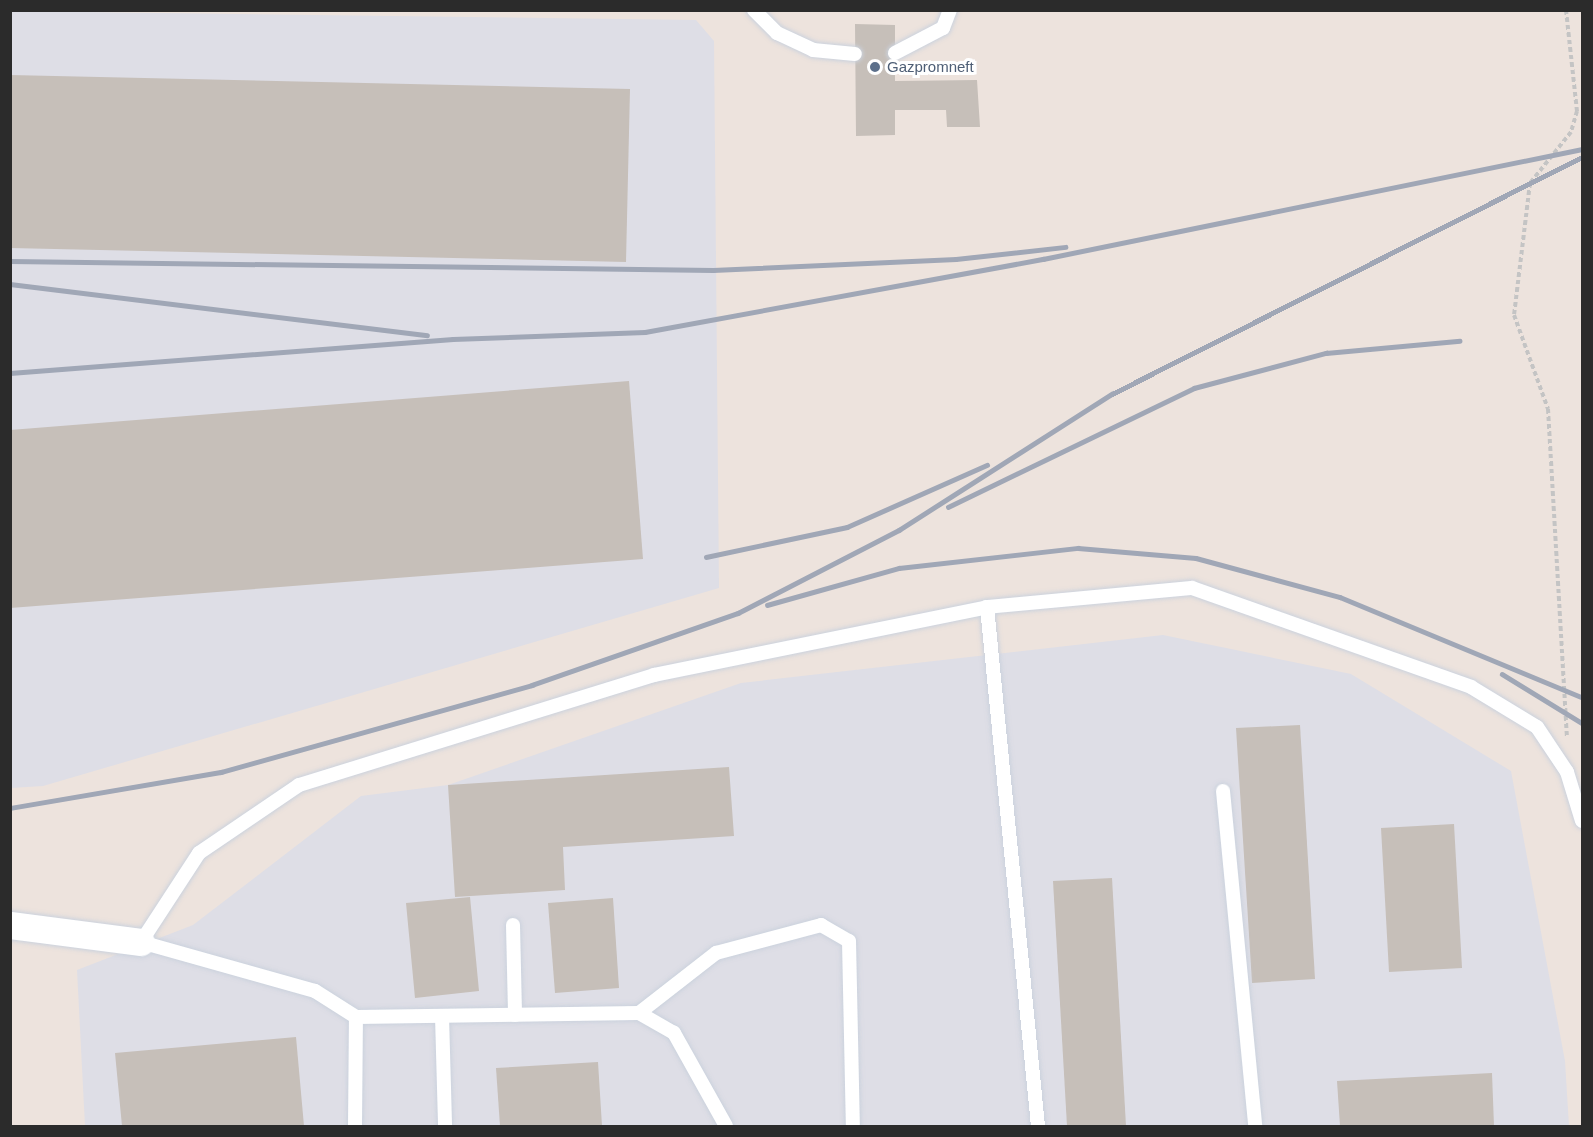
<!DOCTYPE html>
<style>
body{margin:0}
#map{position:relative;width:1593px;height:1137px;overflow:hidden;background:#ede3dd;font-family:Helvetica,sans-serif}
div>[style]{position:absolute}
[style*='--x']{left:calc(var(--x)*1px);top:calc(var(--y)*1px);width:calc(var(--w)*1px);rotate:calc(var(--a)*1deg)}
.industrial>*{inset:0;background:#dedee6}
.building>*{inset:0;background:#c6bfb9}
.path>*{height:4px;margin-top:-2px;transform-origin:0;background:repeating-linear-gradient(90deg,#c4c4c4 0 4.5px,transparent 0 7.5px)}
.roads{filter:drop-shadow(0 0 2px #cbd2dd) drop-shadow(0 0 2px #cbd2dd)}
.service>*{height:14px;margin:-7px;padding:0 7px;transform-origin:7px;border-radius:7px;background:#fff}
.minor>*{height:27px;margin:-13.5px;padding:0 13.5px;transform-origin:13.5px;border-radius:13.5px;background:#fff}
.rail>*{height:4.5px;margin:-2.25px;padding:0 2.25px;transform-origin:2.25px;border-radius:2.25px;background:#a0a7b6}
.dots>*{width:16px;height:16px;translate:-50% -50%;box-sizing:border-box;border:3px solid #fff;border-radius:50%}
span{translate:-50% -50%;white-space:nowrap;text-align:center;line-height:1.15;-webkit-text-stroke:6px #fff;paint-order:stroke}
.service-label{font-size:15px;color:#4e5e75}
.left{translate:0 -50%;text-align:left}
.frame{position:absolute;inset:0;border:12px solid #2b2b2b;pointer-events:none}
</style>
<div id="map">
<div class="industrial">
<div style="clip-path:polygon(11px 11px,696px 20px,714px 41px,719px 588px,43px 786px,11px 788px)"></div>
<div style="clip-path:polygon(1163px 635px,1351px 674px,1511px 771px,1565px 1061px,1569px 1126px,85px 1126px,77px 970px,193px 925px,361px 796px,448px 785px,741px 683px)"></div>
</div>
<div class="building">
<div style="clip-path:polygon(855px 24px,895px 25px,895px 81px,977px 80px,980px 127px,947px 127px,946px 110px,895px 110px,895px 135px,856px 136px)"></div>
<div style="clip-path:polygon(10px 75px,630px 89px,626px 262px,10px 248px)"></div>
<div style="clip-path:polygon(629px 381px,643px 559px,10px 608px,10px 430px)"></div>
<div style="clip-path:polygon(1300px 725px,1315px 979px,1252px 983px,1236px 728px)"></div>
<div style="clip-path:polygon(729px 767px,734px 836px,563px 847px,565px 890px,455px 897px,448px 785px)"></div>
<div style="clip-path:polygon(1454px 824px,1462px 968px,1389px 972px,1381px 828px)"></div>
<div style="clip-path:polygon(1112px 878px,1126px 1126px,1067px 1126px,1053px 881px)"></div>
<div style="clip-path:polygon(470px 897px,479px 991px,415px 998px,406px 903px)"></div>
<div style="clip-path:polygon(613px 898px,619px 988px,555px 993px,548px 903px)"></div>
<div style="clip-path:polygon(296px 1037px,304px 1126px,122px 1126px,115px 1053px)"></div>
<div style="clip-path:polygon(598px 1062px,602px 1126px,500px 1126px,496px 1068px)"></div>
<div style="clip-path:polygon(1492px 1073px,1494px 1126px,1340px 1126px,1337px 1081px)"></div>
</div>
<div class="path">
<div style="--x:1566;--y:10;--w:102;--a:83.8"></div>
<div style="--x:1577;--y:111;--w:22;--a:106"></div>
<div style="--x:1571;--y:132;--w:65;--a:128.8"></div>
<div style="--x:1530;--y:183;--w:133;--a:96.9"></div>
<div style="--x:1514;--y:315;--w:100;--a:70.1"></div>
<div style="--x:1548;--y:409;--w:328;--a:86.7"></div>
</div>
<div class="roads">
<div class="service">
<div style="--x:754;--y:10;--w:33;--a:45"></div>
<div style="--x:777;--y:33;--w:40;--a:25"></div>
<div style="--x:813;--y:50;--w:42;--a:5.4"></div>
<div style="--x:895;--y:53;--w:54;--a:-27.5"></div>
<div style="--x:943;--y:28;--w:19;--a:-69"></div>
<div style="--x:987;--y:607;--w:521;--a:84.39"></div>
<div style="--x:1223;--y:791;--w:337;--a:84.5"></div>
<div style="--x:513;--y:925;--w:90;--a:88.7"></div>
<div style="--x:639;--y:1013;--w:98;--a:-37.9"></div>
<div style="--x:716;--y:953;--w:109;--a:-14.9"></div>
<div style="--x:821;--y:925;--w:32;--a:30"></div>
<div style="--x:849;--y:941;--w:185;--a:88.8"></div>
<div style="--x:442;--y:1016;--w:110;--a:88.4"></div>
<div style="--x:355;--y:1126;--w:109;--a:-89.5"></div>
<div style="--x:726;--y:1126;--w:107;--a:-119.2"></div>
<div style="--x:674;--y:1033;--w:40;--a:-150.3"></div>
<div style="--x:639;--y:1013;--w:283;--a:179.2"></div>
<div style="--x:356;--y:1017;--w:49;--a:-147.6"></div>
<div style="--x:315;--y:991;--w:181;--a:-164.3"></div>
<div style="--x:141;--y:942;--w:106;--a:-56.9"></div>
<div style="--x:199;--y:853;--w:121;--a:-34.2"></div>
<div style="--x:299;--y:785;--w:372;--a:-17.2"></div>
<div style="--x:654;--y:675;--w:340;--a:-11.5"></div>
<div style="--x:987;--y:607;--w:206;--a:-5.3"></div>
<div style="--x:1192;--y:588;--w:296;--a:19.5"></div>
<div style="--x:1471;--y:687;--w:77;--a:31.2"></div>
<div style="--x:1537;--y:727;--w:54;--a:56.3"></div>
<div style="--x:1567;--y:772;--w:51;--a:73"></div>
</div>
<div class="minor">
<div style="--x:10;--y:925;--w:132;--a:7.4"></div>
</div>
</div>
<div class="rail">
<div style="--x:10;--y:261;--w:703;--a:0.73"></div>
<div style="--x:713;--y:270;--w:243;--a:-2.6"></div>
<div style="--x:956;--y:259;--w:110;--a:-6.3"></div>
<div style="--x:10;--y:284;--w:420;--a:7"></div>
<div style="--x:10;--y:373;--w:444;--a:-4.4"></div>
<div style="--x:453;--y:339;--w:192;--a:-2.1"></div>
<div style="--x:645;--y:332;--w:405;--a:-10.4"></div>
<div style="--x:1043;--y:259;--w:550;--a:-11.53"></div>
<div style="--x:948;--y:507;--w:273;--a:-25.8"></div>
<div style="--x:1194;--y:388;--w:137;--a:-14.9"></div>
<div style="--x:1326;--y:353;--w:134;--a:-5.2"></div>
<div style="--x:706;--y:557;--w:144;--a:-12"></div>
<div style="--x:847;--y:527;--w:153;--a:-23.9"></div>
<div style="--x:767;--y:605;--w:137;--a:-15.7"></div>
<div style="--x:899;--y:568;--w:180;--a:-6.4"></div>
<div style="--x:1078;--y:548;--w:118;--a:4.8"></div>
<div style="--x:1196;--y:558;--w:149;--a:15.2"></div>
<div style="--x:1340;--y:597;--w:262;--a:22.5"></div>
<div style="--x:1502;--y:674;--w:94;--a:31.5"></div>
<div style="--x:10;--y:808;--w:214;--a:-9.7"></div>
<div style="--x:221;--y:772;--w:323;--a:-15.6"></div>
<div style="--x:532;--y:685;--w:218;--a:-19.3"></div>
<div style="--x:738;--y:613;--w:181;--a:-27.3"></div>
<div style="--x:899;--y:530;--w:253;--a:-32.6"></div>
<div style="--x:1112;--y:394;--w:526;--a:-26.76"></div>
</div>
<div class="dots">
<div style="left:875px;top:67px;background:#5c6f8a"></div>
</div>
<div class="service-label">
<span class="left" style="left:887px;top:67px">Gazpromneft</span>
</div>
<div class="frame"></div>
</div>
